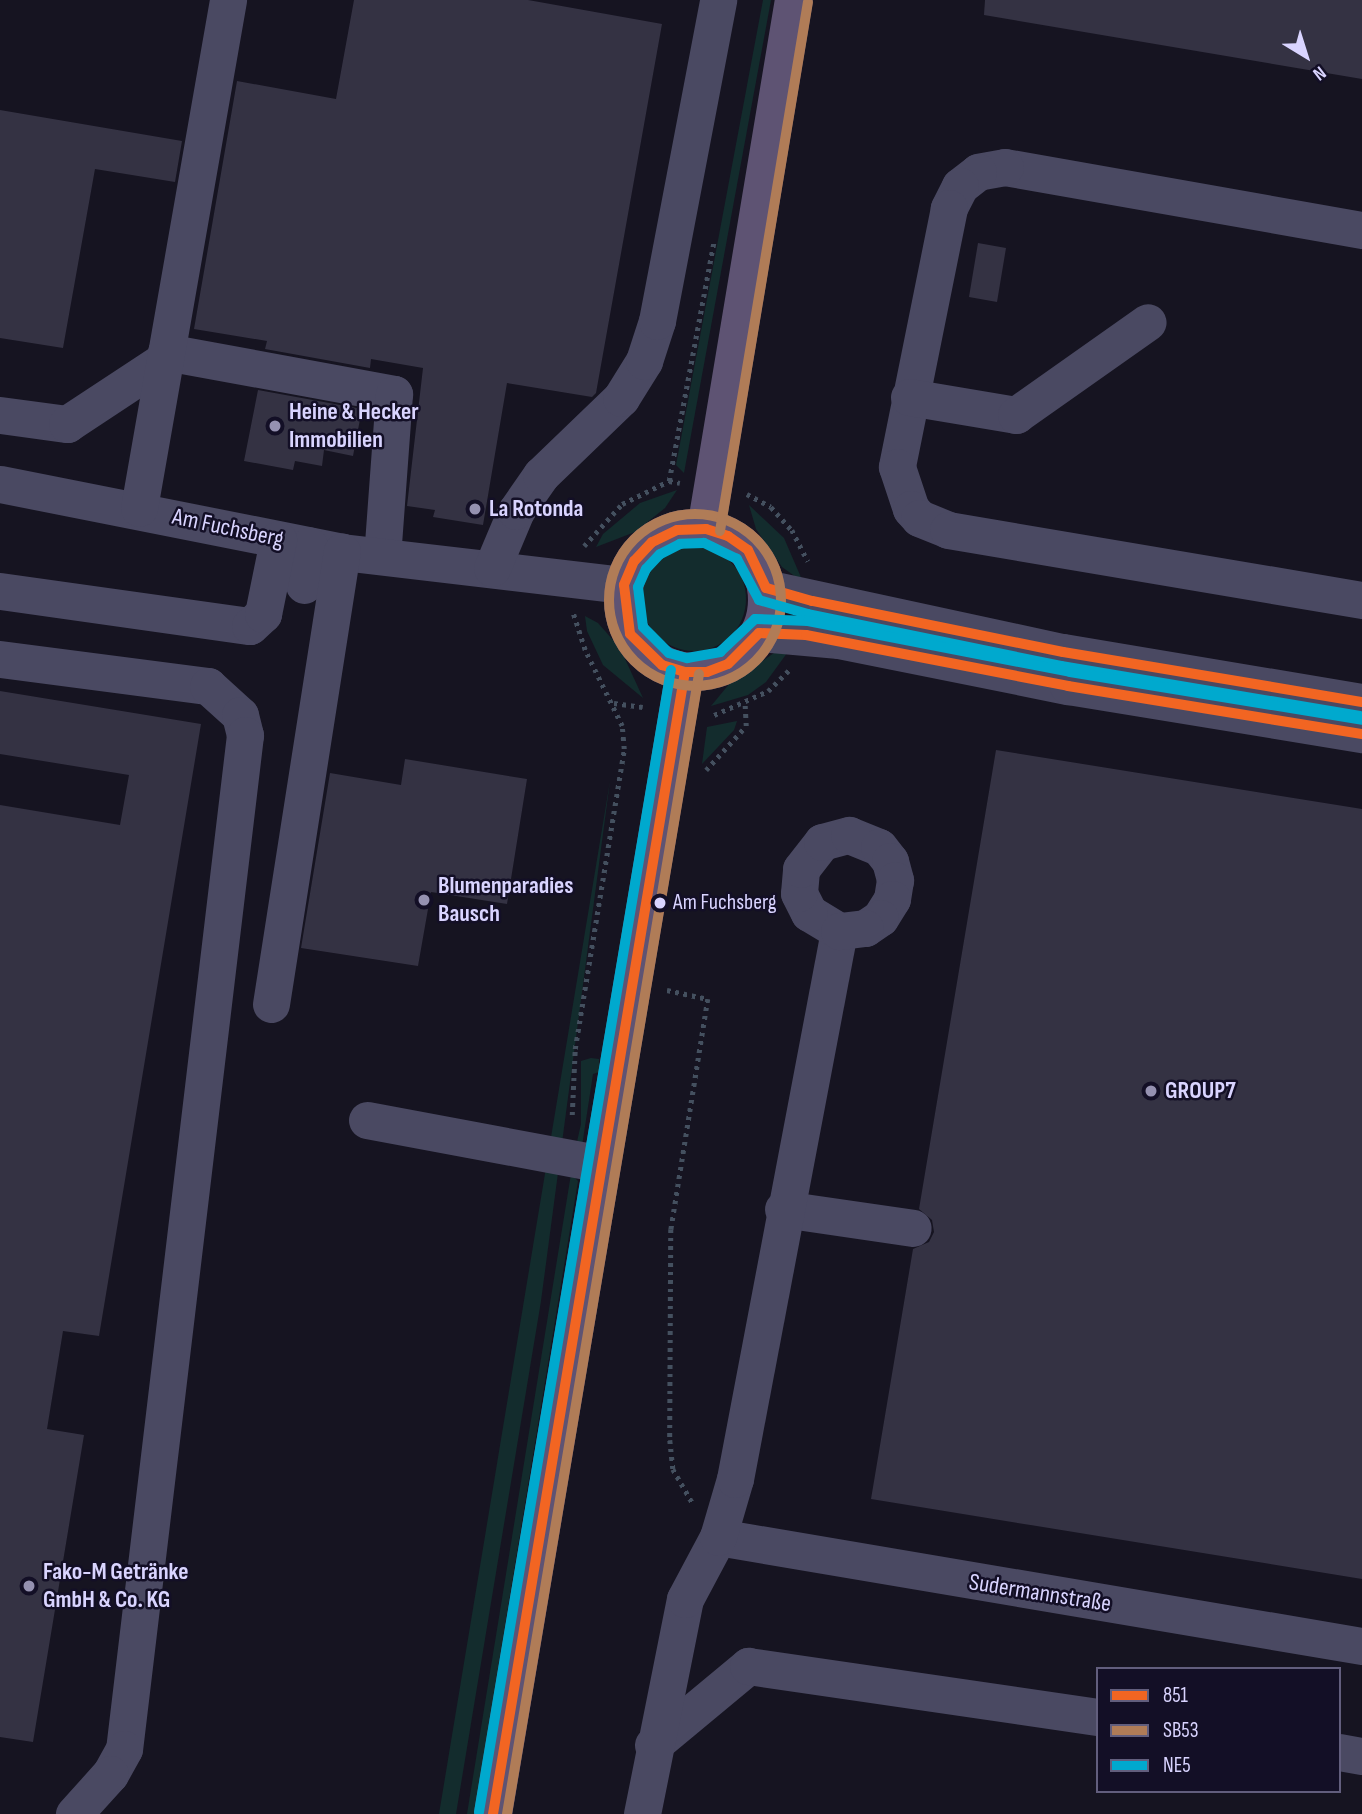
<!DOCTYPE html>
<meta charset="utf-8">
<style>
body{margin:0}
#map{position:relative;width:1362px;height:1814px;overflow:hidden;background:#161421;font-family:"Sofia Sans Condensed",sans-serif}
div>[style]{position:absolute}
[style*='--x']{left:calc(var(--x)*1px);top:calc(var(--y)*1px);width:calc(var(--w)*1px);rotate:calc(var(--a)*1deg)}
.green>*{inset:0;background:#132c2d}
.round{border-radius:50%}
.building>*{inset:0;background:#343243}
.path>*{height:4.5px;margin-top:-2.25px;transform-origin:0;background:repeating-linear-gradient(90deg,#44505f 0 3.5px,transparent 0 8.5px)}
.minor>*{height:37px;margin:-18.5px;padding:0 18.5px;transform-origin:18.5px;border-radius:18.5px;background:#4a4962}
.major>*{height:38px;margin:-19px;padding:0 19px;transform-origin:19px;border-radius:19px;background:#5e5373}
.major>.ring{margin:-19px;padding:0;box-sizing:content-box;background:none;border:38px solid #5e5373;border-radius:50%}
.bus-1>*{height:10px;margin:-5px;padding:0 5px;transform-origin:5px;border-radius:5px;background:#f26522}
.bus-2>*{height:10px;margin:-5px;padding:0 5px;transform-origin:5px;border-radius:5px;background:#b07c57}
.bus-2>.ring{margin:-5px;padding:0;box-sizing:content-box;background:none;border:10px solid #b07c57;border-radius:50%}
.bus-3>*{height:10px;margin:-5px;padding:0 5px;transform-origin:5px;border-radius:5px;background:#00a9ce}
.dots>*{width:19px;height:19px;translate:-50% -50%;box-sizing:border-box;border:4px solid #130f26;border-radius:50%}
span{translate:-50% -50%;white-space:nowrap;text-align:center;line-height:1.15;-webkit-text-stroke:5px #130f26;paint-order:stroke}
.bus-label{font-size:22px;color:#d9d4ff}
.left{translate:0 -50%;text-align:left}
.poi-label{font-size:24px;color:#d9d4ff;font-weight:700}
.street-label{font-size:24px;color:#d9d4ff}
.legend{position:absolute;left:1096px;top:1667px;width:245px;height:126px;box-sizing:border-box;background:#130f26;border:2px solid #625e7d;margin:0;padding:9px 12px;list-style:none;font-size:21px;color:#d9d4ff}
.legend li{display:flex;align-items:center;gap:14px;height:35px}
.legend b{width:35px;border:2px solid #625e7d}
.north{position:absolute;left:1271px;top:21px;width:70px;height:70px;-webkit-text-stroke:5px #130f26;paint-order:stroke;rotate:142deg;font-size:19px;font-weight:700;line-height:28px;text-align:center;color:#d9d4ff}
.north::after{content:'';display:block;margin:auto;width:24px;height:32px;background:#d9d4ff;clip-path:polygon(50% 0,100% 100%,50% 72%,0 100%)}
</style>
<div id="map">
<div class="green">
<div style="clip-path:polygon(763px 0,771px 0,684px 473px,676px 465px)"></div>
<div style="clip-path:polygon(677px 490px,665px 508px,635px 532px,596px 547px,603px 534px,640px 503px)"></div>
<div style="clip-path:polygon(749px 505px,784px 538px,803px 582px,782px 567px,756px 529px)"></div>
<div class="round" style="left:642px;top:547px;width:104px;height:104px"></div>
<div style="clip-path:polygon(585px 616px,598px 623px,620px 648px,643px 698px,603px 665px,587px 631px)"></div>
<div style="clip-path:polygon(790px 649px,766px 682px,748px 695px,711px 706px,730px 683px,774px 653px)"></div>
<div style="clip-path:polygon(737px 721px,734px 730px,702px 764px,707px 727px)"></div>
<div style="clip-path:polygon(610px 781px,541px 1301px,456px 1814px,439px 1814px)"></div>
<div style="clip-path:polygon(591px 1058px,599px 1059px,599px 1072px,593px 1074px,582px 1146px,576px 1146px,581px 1124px,581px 1061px)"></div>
<div style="clip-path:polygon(571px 1174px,578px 1181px,474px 1814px,467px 1814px)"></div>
</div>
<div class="building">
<div style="clip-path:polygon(354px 0,528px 0,662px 24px,596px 393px,592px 397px,507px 383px,483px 525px,433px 517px,435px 510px,407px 506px,423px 368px,371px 359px,370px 368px,265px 349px,267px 341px,194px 329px,237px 81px,336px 99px)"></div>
<div style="clip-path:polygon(985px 0,1362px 0,1362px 79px,984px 15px)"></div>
<div style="clip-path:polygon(0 110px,182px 141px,175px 182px,95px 169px,63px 348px,0 338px)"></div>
<div style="clip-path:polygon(978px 243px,1006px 248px,997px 302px,969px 297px)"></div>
<div style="clip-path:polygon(258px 390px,362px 409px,353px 456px,324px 450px,322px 466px,295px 461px,293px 470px,244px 461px)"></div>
<div style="clip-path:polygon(0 691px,201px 724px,99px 1336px,63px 1331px,47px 1429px,84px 1435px,33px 1742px,0 1737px,0 805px,120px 825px,129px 775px,0 754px)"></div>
<div style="clip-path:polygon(996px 750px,1362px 809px,1362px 1579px,871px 1499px,913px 1249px,929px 1242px,934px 1232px,932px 1220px,919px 1209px)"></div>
<div style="clip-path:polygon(405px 759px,527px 779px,507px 904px,431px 892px,418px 966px,301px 948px,330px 773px,401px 785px)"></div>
</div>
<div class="path">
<div style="--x:669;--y:481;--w:244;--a:-79.4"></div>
<div style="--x:747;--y:494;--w:27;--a:28"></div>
<div style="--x:771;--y:507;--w:31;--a:48"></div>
<div style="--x:792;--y:530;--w:35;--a:63"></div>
<div style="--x:584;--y:546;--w:57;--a:-47.9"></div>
<div style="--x:622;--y:504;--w:52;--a:-26.1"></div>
<div style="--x:669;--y:481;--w:11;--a:10"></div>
<div style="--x:614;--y:703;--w:29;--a:8"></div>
<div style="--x:714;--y:715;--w:59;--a:-24"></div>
<div style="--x:768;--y:691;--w:30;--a:-45"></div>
<div style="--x:706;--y:770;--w:59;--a:-47.7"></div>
<div style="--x:746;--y:726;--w:21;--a:-93"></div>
<div style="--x:667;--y:990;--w:42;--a:12.4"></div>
<div style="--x:708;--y:999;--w:233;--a:99.1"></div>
<div style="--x:671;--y:1229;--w:211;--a:90.3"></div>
<div style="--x:670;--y:1440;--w:29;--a:84"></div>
<div style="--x:673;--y:1469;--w:39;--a:60"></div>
<div style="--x:572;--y:1115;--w:66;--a:-87.4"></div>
<div style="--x:575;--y:1049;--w:304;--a:-80.7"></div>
<div style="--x:624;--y:749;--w:23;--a:-95"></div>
<div style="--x:622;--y:726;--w:85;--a:-116"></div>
<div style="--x:585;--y:650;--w:38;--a:-108"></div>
</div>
<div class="minor">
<div style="--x:1362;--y:230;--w:363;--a:-170"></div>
<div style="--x:1005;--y:167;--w:27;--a:170"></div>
<div style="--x:978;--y:172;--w:23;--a:142"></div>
<div style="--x:960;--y:186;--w:25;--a:117"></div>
<div style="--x:949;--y:208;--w:264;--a:101.4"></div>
<div style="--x:897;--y:467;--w:44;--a:71.6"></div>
<div style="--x:911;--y:509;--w:12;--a:48"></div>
<div style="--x:919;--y:518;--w:31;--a:22"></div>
<div style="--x:948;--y:530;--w:420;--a:9.6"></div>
<div style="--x:166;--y:352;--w:232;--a:10.4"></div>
<div style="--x:394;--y:394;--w:162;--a:94.2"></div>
<div style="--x:909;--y:397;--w:109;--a:9.5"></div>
<div style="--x:1016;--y:415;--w:161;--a:-35.2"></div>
<div style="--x:0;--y:415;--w:68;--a:7.7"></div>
<div style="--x:67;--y:424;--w:116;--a:-33.4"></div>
<div style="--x:0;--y:484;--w:349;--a:11.2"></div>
<div style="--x:342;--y:552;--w:284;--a:6.7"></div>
<div style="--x:139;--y:508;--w:516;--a:-80.06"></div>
<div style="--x:492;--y:568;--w:62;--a:-67.2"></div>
<div style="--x:516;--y:511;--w:44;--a:-55.2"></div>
<div style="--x:541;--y:475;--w:111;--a:-43.9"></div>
<div style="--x:621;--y:398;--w:44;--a:-58.1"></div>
<div style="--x:644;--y:361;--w:42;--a:-72"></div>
<div style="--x:657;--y:321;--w:327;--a:-79.2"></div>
<div style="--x:304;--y:585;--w:40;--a:-82.9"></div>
<div style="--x:766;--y:588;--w:304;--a:12.2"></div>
<div style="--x:1063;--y:652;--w:303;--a:9.5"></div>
<div style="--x:0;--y:591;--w:252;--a:8"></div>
<div style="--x:250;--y:626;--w:18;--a:-43"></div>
<div style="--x:263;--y:614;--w:76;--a:-78.5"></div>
<div style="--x:759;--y:633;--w:80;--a:5"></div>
<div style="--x:839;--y:640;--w:234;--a:11.4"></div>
<div style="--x:1068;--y:686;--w:298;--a:9.3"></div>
<div style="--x:0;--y:659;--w:210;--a:7.4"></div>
<div style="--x:208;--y:686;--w:43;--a:42.2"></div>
<div style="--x:240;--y:715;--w:21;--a:76"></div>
<div style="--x:245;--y:735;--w:1021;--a:96.8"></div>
<div style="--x:124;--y:1749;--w:29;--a:119"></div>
<div style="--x:110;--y:1774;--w:54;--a:132"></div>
<div style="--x:271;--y:1004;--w:458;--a:-81.1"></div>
<div style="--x:367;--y:1120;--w:238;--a:10.6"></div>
<div style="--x:783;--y:1209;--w:131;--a:8.3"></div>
<div style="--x:718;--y:1537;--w:653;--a:9.61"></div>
<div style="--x:653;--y:1745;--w:124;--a:-39.7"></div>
<div style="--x:748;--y:1666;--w:354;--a:8.3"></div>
<div style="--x:1339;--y:1752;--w:23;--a:10"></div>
<div style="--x:642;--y:1814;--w:219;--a:-78.7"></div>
<div style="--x:685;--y:1599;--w:70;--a:-62"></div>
<div style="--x:718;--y:1537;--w:60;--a:-73.7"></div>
<div style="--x:735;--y:1479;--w:558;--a:-79.25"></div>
<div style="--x:839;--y:931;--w:35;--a:-149"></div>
<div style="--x:809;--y:913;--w:22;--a:-117"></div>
<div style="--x:799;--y:893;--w:24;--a:-85"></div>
<div style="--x:801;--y:869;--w:34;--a:-52"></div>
<div style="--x:822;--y:842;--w:28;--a:-15"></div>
<div style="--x:849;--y:835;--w:32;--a:22"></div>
<div style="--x:879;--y:847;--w:18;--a:52"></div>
<div style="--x:890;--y:861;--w:20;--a:75"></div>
<div style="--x:895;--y:880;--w:19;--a:99"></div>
<div style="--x:892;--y:899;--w:22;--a:122"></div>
<div style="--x:880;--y:918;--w:18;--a:146"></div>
<div style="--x:865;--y:928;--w:26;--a:173"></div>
</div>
<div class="major">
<div class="ring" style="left:623px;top:528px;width:106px;height:106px"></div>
<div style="--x:706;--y:529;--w:536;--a:-80.56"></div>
<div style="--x:493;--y:1814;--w:1158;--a:-80.46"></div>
</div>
<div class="bus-1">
<div style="--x:1362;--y:702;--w:303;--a:-170.5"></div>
<div style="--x:1063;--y:652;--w:256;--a:-168.5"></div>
<div style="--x:812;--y:601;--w:48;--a:-164.2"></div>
<div style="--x:766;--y:588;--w:42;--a:-115.3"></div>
<div style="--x:748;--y:550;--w:24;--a:-145"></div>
<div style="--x:728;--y:536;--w:23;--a:-162"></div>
<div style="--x:706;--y:529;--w:29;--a:178"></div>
<div style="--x:677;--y:530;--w:28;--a:154"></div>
<div style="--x:652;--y:542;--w:26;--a:133"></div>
<div style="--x:634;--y:561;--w:26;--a:113"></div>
<div style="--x:624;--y:585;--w:49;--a:83"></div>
<div style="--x:630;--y:634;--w:45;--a:44.1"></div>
<div style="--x:662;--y:665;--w:24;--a:17"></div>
<div style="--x:685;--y:672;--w:22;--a:0"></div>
<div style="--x:707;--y:672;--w:22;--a:-21"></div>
<div style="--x:728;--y:664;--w:44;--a:-45"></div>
<div style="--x:759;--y:633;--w:47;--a:2.4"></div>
<div style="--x:806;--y:635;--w:267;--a:11"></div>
<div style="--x:1068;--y:686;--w:298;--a:9.3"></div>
<div style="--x:493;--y:1814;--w:1158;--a:-80.46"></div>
</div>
<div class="bus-2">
<div class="ring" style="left:609px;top:514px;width:162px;height:162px"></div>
<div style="--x:720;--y:531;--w:536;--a:-80.56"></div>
<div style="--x:507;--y:1814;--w:1156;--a:-80.44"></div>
</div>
<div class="bus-3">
<div style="--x:1360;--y:716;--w:303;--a:-170.5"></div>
<div style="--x:1061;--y:666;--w:258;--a:-168.4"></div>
<div style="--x:808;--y:614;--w:51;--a:-164.1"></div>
<div style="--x:759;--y:600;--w:47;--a:-118.2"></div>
<div style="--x:737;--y:559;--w:37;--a:-154"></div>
<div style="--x:704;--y:543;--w:24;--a:178"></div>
<div style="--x:680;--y:544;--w:22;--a:153"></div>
<div style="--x:660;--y:554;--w:21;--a:133"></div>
<div style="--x:646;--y:569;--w:20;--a:114"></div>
<div style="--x:638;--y:587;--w:40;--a:82.9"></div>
<div style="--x:643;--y:627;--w:37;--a:45"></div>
<div style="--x:669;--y:653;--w:19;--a:16"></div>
<div style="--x:687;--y:658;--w:34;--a:-10"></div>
<div style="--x:720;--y:652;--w:48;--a:-43.3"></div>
<div style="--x:755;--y:619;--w:53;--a:2.2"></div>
<div style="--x:808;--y:621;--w:267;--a:11"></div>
<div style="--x:1070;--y:672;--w:296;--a:9.3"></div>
<div style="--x:479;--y:1812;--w:1158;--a:-80.46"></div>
</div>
<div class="dots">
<div style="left:275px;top:426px;background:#9591b1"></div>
<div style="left:475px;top:509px;background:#9591b1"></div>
<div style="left:424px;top:900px;background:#9591b1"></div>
<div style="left:660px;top:903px;background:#d9d4ff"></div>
<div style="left:1151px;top:1091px;background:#9591b1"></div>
<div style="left:29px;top:1586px;background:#9591b1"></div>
</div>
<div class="bus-label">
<span class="left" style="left:673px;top:903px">Am Fuchsberg</span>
</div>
<div class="poi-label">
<span class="left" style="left:289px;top:426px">Heine &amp; Hecker<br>Immobilien</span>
<span class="left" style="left:489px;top:509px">La Rotonda</span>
<span class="left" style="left:438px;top:900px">Blumenparadies<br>Bausch</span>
<span class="left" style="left:1165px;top:1091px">GROUP7</span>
<span class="left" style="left:43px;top:1586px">Fako-M Getränke<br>GmbH &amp; Co. KG</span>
</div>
<div class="street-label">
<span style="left:228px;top:528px;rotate:12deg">Am Fuchsberg</span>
<span style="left:1040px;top:1593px;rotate:9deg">Sudermannstraße</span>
</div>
<ul class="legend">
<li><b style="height:9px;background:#f26522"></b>851</li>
<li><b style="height:9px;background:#b07c57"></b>SB53</li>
<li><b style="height:9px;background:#00a9ce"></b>NE5</li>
</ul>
<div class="north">N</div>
</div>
